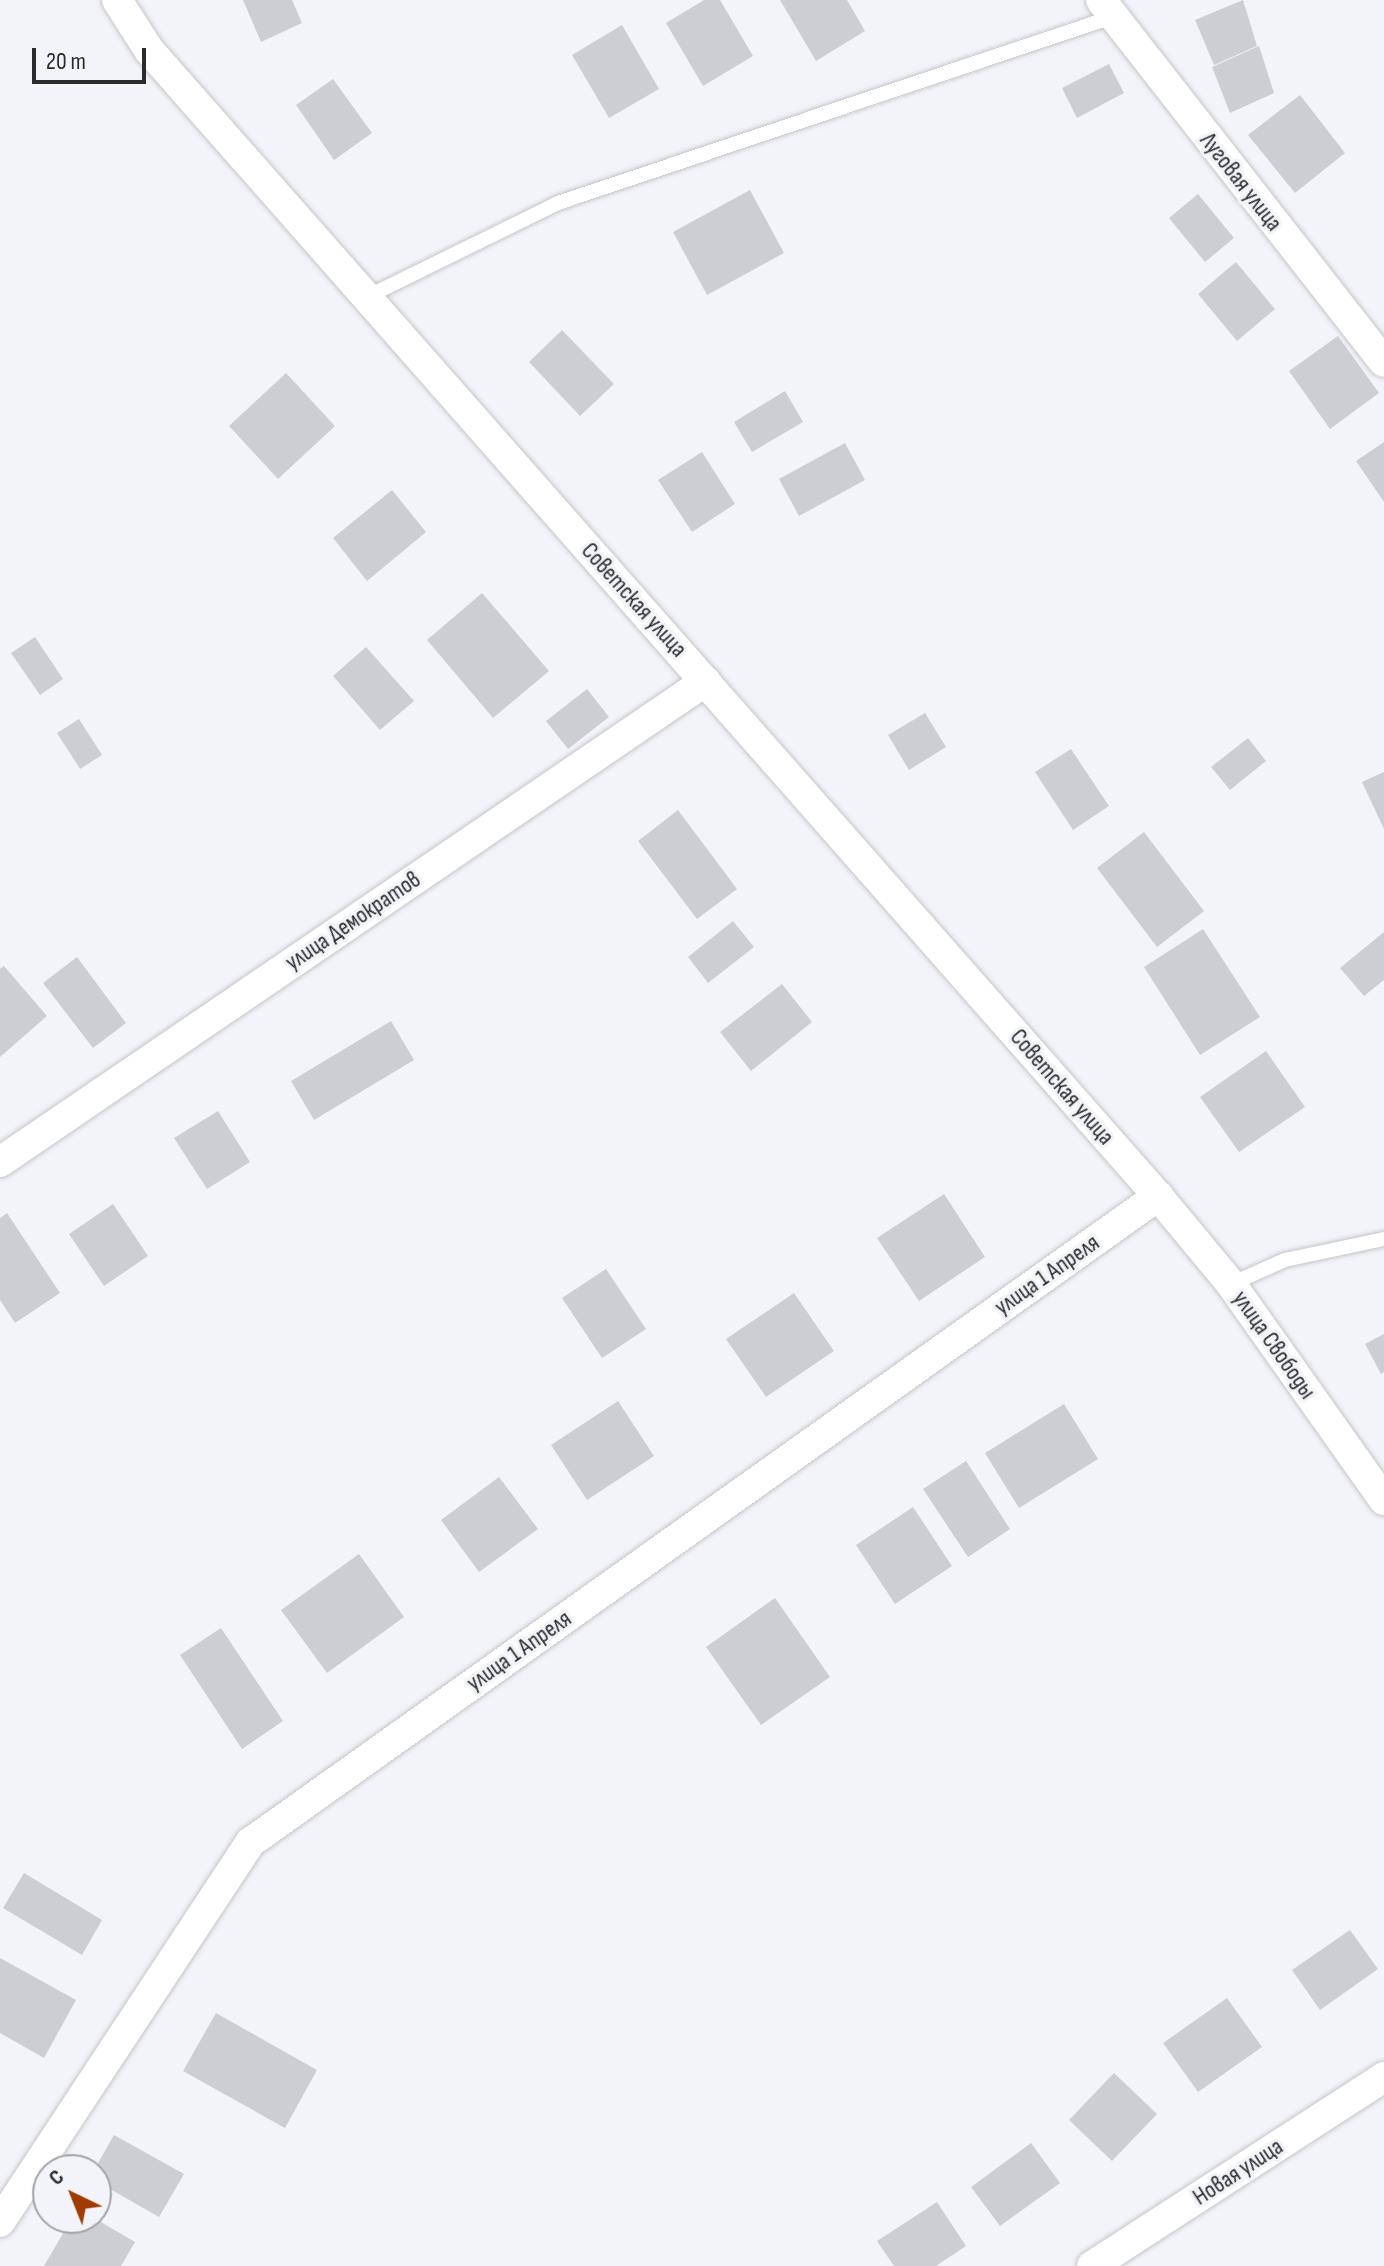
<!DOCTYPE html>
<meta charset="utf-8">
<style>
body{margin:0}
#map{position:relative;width:1384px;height:2266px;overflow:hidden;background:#f3f4f9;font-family:"Sofia Sans Condensed",sans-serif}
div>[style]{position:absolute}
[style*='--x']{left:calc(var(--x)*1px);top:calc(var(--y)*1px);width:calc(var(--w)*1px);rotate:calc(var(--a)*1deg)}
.building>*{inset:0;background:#cdced3}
.roads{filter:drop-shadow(0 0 2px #c4c5ca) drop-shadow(0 0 2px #c4c5ca)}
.lane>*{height:14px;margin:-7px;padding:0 7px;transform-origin:7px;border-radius:7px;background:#fff}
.street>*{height:30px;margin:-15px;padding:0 15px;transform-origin:15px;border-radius:15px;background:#fff}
span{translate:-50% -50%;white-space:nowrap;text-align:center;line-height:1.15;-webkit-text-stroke:7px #f3f4f9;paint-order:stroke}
.street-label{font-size:24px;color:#2a2b2d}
.north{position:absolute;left:32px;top:2154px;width:80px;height:80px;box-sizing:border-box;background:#f3f4f9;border:2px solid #a3a4a7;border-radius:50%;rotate:317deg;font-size:22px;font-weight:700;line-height:32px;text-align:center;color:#2a2b2d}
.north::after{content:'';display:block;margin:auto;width:28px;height:36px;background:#9f3b03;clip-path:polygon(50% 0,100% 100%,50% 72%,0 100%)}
.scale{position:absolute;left:32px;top:48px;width:114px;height:36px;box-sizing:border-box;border:4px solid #2a2b2d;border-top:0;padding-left:10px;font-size:24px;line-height:28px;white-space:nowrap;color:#2a2b2d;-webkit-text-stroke:6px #f3f4f9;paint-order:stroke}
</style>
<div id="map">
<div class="building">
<div style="clip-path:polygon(243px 0,292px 0,302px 23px,261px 42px)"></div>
<div style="clip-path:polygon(704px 0,720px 0,753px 56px,703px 86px,666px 23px)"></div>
<div style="clip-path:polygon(780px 0,847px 0,865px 31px,816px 61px)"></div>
<div style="clip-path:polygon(1243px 0,1257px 46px,1214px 65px,1195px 20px)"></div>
<div style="clip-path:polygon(622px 25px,659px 89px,609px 118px,572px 55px)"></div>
<div style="clip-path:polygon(1259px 46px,1274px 93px,1230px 113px,1212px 67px)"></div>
<div style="clip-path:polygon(1109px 64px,1124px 93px,1077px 118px,1062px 88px)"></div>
<div style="clip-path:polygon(333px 79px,372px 133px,334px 160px,296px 105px)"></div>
<div style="clip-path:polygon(1300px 95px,1345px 153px,1295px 193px,1248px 135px)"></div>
<div style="clip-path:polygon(750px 190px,784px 253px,707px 295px,673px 232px)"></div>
<div style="clip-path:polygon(1198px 194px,1234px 238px,1205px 262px,1169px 218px)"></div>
<div style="clip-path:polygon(1236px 262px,1275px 309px,1237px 341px,1198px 294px)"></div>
<div style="clip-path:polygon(562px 330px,614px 384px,580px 416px,529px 362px)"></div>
<div style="clip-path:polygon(1338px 336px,1379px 393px,1330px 429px,1289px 371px)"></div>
<div style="clip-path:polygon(286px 373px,335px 426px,278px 479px,229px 426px)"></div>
<div style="clip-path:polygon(785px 391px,803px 422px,752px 452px,734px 422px)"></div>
<div style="clip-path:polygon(1384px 442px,1384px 502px,1356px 461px)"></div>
<div style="clip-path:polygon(845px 443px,865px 480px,799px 516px,779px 479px)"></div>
<div style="clip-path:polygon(702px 452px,735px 504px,692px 532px,658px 480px)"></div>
<div style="clip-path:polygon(392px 490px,426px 532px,367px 581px,333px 538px)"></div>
<div style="clip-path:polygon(482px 593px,549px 671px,493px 718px,427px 640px)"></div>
<div style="clip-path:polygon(35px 637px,63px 679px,40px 695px,11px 653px)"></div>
<div style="clip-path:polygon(366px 647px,414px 701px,380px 730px,333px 676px)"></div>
<div style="clip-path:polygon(587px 689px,609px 717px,568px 749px,546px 721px)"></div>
<div style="clip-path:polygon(925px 713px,946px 747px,909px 770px,888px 735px)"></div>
<div style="clip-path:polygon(79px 719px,102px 755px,80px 769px,57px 733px)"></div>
<div style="clip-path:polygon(1248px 738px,1266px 761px,1230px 790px,1211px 767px)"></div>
<div style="clip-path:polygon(1071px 749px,1109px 806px,1073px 830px,1035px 772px)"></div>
<div style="clip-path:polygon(1384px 772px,1384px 829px,1362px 782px)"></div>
<div style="clip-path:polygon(678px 810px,737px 889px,697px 919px,638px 841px)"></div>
<div style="clip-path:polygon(1144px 832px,1204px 911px,1157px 947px,1097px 868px)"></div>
<div style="clip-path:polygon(733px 921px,754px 947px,708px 983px,688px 957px)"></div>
<div style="clip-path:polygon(1203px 929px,1260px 1017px,1200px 1055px,1144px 967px)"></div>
<div style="clip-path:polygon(1384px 932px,1384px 980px,1364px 996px,1340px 968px)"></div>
<div style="clip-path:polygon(77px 957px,126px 1023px,93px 1048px,43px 983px)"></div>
<div style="clip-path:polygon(4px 966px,47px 1016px,0 1057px,0 969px)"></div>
<div style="clip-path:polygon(782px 984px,812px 1022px,751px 1071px,720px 1032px)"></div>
<div style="clip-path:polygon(391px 1021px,414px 1060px,314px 1120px,291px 1081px)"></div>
<div style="clip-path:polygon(1266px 1051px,1305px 1107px,1239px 1152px,1200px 1097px)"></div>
<div style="clip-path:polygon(218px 1111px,250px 1162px,207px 1189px,174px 1138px)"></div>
<div style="clip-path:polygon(944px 1194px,985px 1257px,919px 1301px,877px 1238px)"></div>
<div style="clip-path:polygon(113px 1204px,148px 1256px,104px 1286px,69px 1234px)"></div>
<div style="clip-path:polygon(7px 1213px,60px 1293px,15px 1323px,0 1300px,0 1218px)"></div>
<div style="clip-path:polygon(606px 1269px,646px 1329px,602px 1358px,562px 1298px)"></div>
<div style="clip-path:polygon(794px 1293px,834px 1351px,766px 1397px,726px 1339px)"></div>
<div style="clip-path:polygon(1384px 1334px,1384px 1372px,1381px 1374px,1365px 1344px)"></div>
<div style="clip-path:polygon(618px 1401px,654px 1456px,587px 1500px,551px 1445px)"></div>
<div style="clip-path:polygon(1064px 1404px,1098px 1459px,1019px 1508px,985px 1453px)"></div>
<div style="clip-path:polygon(966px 1461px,1010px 1529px,968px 1557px,923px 1489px)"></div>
<div style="clip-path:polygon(499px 1477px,538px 1529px,479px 1572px,441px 1520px)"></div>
<div style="clip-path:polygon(913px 1507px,952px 1566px,895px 1604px,856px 1545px)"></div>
<div style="clip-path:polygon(359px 1554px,404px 1617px,327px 1673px,281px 1610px)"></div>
<div style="clip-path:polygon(775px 1598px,830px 1677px,761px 1725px,706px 1647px)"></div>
<div style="clip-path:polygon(221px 1628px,283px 1721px,242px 1749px,180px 1655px)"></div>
<div style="clip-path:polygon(24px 1873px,102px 1920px,82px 1955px,3px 1908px)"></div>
<div style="clip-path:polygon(1350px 1930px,1378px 1969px,1320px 2010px,1292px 1970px)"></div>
<div style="clip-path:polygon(0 1958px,76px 2000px,44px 2058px,0 2033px)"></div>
<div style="clip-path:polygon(1227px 1998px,1262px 2047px,1198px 2092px,1163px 2043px)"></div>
<div style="clip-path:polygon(216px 2013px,317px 2070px,285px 2128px,183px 2071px)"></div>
<div style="clip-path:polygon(1114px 2073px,1157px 2114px,1112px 2161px,1069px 2120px)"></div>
<div style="clip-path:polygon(114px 2135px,184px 2174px,159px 2217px,96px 2181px,94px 2170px)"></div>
<div style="clip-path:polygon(1031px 2143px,1060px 2183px,1000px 2226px,971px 2187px)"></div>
<div style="clip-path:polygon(937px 2202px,966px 2246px,936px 2266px,894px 2266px,877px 2241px)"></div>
<div style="clip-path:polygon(72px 2218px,94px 2218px,135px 2242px,121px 2266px,44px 2266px)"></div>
</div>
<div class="roads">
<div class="lane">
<div style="--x:365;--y:298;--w:215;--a:-26.2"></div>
<div style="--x:558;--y:203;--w:584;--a:-18.56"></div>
<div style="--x:1231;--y:1284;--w:59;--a:-24"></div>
<div style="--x:1285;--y:1260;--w:101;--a:-12"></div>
</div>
<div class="street">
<div style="--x:117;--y:0;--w:59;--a:57.4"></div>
<div style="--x:149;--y:50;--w:1527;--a:48.64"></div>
<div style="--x:1158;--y:1196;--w:114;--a:50.3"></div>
<div style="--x:1231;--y:1284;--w:265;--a:54.7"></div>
<div style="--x:1101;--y:0;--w:459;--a:52"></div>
<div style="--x:0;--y:1162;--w:854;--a:-34.27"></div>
<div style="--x:0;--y:2222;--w:455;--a:-56.6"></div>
<div style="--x:251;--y:1842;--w:1114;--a:-35.46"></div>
<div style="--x:1092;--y:2266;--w:348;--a:-32.9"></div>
</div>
</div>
<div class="street-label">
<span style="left:1241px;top:182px;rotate:52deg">Луговая улица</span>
<span style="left:634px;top:600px;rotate:48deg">Советская улица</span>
<span style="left:353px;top:921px;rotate:-34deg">улица Демократов</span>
<span style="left:1062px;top:1087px;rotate:49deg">Советская улица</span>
<span style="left:1047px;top:1275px;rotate:-35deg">улица 1 Апреля</span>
<span style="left:1274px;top:1345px;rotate:55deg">улица Свободы</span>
<span style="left:519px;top:1651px;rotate:-35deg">улица 1 Апреля</span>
<span style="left:1238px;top:2172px;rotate:-33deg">Новая улица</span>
</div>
<div class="north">С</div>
<div class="scale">20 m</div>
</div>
